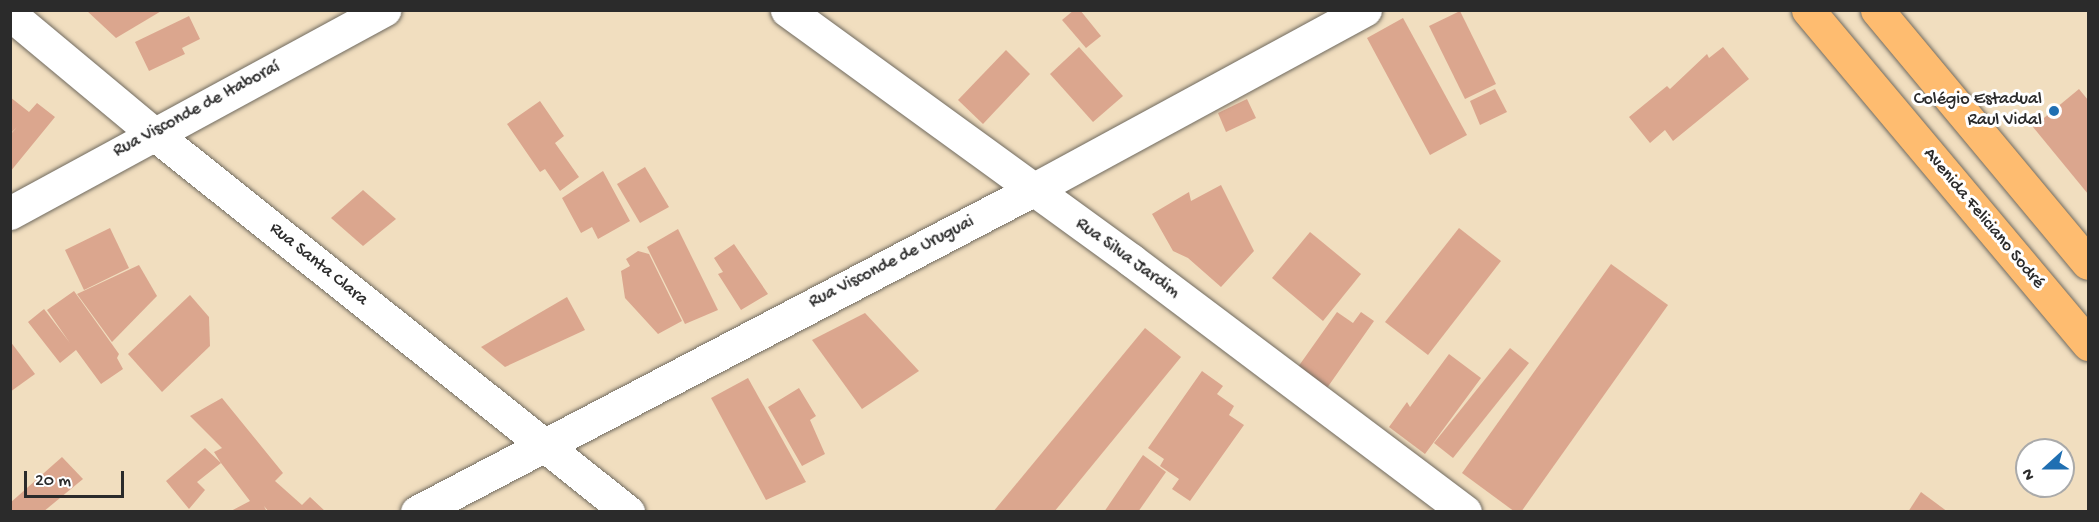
<!DOCTYPE html>
<meta charset="utf-8">
<style>
body{margin:0}
#map{position:relative;width:2099px;height:522px;overflow:hidden;background:#f1debf;font-family:"Gochi Hand",sans-serif}
div>[style]{position:absolute}
[style*='--x']{left:calc(var(--x)*1px);top:calc(var(--y)*1px);width:calc(var(--w)*1px);rotate:calc(var(--a)*1deg)}
.building>*{inset:0;background:#dba68e}
.roads{filter:drop-shadow(0 0 2px #706a5f) drop-shadow(0 0 2px #706a5f)}
.minor>*{height:33px;margin:-16.5px;padding:0 16.5px;transform-origin:16.5px;border-radius:16.5px;background:#fff}
.major>*{height:33px;margin:-16.5px;padding:0 16.5px;transform-origin:16.5px;border-radius:16.5px;background:#febc70}
.dots>*{width:16px;height:16px;translate:-50% -50%;box-sizing:border-box;border:3px solid #fff;border-radius:50%}
span{translate:-50% -50%;white-space:nowrap;text-align:center;line-height:1.15;-webkit-text-stroke:6px #fff;paint-order:stroke}
.poi-label{font-size:18px;color:#2b2b2b}
.right{translate:-100% -50%;text-align:right}
.street-label{font-size:18px;color:#2b2b2b}
.frame{position:absolute;inset:0;border:12px solid #2b2b2b;pointer-events:none}
.north{position:absolute;left:2015px;top:438px;width:60px;height:60px;box-sizing:border-box;background:#fff;border:2px solid #aaa;border-radius:50%;rotate:249deg;font-size:16px;font-weight:700;line-height:24px;text-align:center;color:#2b2b2b}
.north::after{content:'';display:block;margin:auto;width:21px;height:27px;background:#1f6fb2;clip-path:polygon(50% 0,100% 100%,50% 72%,0 100%)}
.scale{position:absolute;left:24px;top:471px;width:100px;height:27px;box-sizing:border-box;border:3px solid #2b2b2b;border-top:0;padding-left:8px;font-size:18px;line-height:21px;white-space:nowrap;color:#2b2b2b;-webkit-text-stroke:4px #fff;paint-order:stroke}
</style>
<div id="map">
<div class="building">
<div style="clip-path:polygon(86px 10px,163px 10px,116px 38px)"></div>
<div style="clip-path:polygon(1074px 10px,1080px 10px,1101px 36px,1086px 48px,1062px 20px)"></div>
<div style="clip-path:polygon(1460px 11px,1496px 84px,1465px 99px,1429px 26px)"></div>
<div style="clip-path:polygon(189px 16px,200px 39px,182px 48px,185px 54px,149px 71px,135px 42px)"></div>
<div style="clip-path:polygon(1403px 18px,1467px 135px,1430px 155px,1367px 38px)"></div>
<div style="clip-path:polygon(1079px 47px,1123px 96px,1093px 122px,1050px 74px)"></div>
<div style="clip-path:polygon(1723px 47px,1749px 79px,1673px 141px,1665px 130px,1650px 143px,1629px 117px,1667px 86px,1670px 89px,1707px 54px,1709px 58px)"></div>
<div style="clip-path:polygon(1006px 50px,1030px 74px,983px 124px,958px 100px)"></div>
<div style="clip-path:polygon(1495px 89px,1507px 112px,1480px 125px,1470px 101px)"></div>
<div style="clip-path:polygon(2079px 89px,2088px 100px,2088px 194px,2033px 127px)"></div>
<div style="clip-path:polygon(10px 97px,29px 112px,37px 103px,55px 117px,10px 172px,10px 135px,17px 127px,10px 134px)"></div>
<div style="clip-path:polygon(1247px 99px,1256px 118px,1226px 132px,1218px 113px)"></div>
<div style="clip-path:polygon(540px 101px,564px 136px,555px 143px,579px 177px,560px 191px,545px 169px,540px 172px,507px 124px)"></div>
<div style="clip-path:polygon(645px 167px,669px 207px,640px 223px,617px 184px)"></div>
<div style="clip-path:polygon(603px 171px,630px 221px,598px 239px,592px 227px,581px 233px,562px 198px)"></div>
<div style="clip-path:polygon(1221px 185px,1254px 251px,1221px 287px,1188px 258px,1173px 251px,1152px 214px,1189px 192px,1191px 201px)"></div>
<div style="clip-path:polygon(363px 190px,396px 219px,363px 246px,331px 218px)"></div>
<div style="clip-path:polygon(110px 228px,129px 268px,84px 290px,65px 250px)"></div>
<div style="clip-path:polygon(1459px 228px,1501px 261px,1428px 355px,1385px 322px)"></div>
<div style="clip-path:polygon(678px 229px,718px 310px,685px 324px,647px 247px)"></div>
<div style="clip-path:polygon(1310px 232px,1361px 274px,1323px 321px,1272px 278px)"></div>
<div style="clip-path:polygon(734px 244px,768px 294px,741px 310px,718px 274px,723px 272px,714px 258px)"></div>
<div style="clip-path:polygon(638px 251px,649px 254px,682px 321px,658px 334px,625px 298px,621px 271px,630px 266px,626px 259px)"></div>
<div style="clip-path:polygon(1611px 264px,1668px 305px,1521px 512px,1515px 512px,1462px 473px)"></div>
<div style="clip-path:polygon(139px 265px,157px 296px,112px 342px,77px 294px)"></div>
<div style="clip-path:polygon(74px 291px,119px 354px,117px 358px,123px 369px,101px 384px,76px 350px,60px 363px,28px 322px,44px 309px,70px 343px,47px 310px)"></div>
<div style="clip-path:polygon(190px 295px,209px 317px,210px 346px,162px 392px,128px 354px)"></div>
<div style="clip-path:polygon(567px 297px,585px 330px,505px 367px,481px 347px)"></div>
<div style="clip-path:polygon(1337px 312px,1353px 323px,1361px 312px,1374px 321px,1327px 388px,1298px 367px)"></div>
<div style="clip-path:polygon(865px 313px,919px 371px,862px 409px,812px 340px)"></div>
<div style="clip-path:polygon(1145px 328px,1181px 357px,1054px 512px,993px 512px)"></div>
<div style="clip-path:polygon(10px 341px,35px 374px,10px 392px)"></div>
<div style="clip-path:polygon(1510px 348px,1529px 363px,1453px 458px,1434px 443px)"></div>
<div style="clip-path:polygon(1449px 354px,1481px 378px,1425px 454px,1389px 427px,1407px 402px,1410px 407px)"></div>
<div style="clip-path:polygon(1202px 371px,1223px 386px,1217px 394px,1234px 406px,1229px 415px,1244px 425px,1190px 501px,1172px 489px,1179px 479px,1160px 466px,1164px 459px,1148px 448px)"></div>
<div style="clip-path:polygon(748px 378px,806px 482px,766px 500px,711px 398px)"></div>
<div style="clip-path:polygon(799px 388px,816px 416px,810px 420px,825px 454px,802px 466px,768px 407px)"></div>
<div style="clip-path:polygon(222px 398px,283px 473px,275px 481px,302px 505px,310px 497px,326px 512px,269px 512px,264px 506px,267px 512px,229px 512px,250px 501px,221px 463px,197px 482px,205px 490px,189px 509px,166px 481px,205px 448px,221px 463px,214px 452px,222px 448px,190px 416px)"></div>
<div style="clip-path:polygon(1143px 455px,1166px 472px,1138px 512px,1104px 512px)"></div>
<div style="clip-path:polygon(62px 457px,83px 479px,43px 512px,10px 512px,10px 503px)"></div>
<div style="clip-path:polygon(1921px 492px,1948px 512px,1908px 512px)"></div>
</div>
<div class="roads">
<div class="minor">
<div style="--x:787;--y:10;--w:425;--a:36"></div>
<div style="--x:1131;--y:260;--w:418;--a:37"></div>
<div style="--x:10;--y:14;--w:186;--a:39.8"></div>
<div style="--x:153;--y:133;--w:608;--a:38.59"></div>
<div style="--x:10;--y:213;--w:426;--a:-28.5"></div>
<div style="--x:417;--y:512;--w:693;--a:-27.6"></div>
<div style="--x:1031;--y:191;--w:380;--a:-28.5"></div>
</div>
<div class="major">
<div style="--x:1808;--y:10;--w:436;--a:50"></div>
<div style="--x:1877;--y:10;--w:329;--a:50.2"></div>
</div>
</div>
<div class="dots">
<div style="left:2054px;top:111px;background:#1f6fb2"></div>
</div>
<div class="poi-label">
<span class="right" style="left:2042px;top:111px">Colégio Estadual<br>Raul Vidal</span>
</div>
<div class="street-label">
<span style="left:197px;top:110px;rotate:-28deg">Rua Visconde de Itaboraí</span>
<span style="left:1983px;top:219px;rotate:50deg">Avenida Feliciano Sodré</span>
<span style="left:1127px;top:259px;rotate:36deg">Rua Silva Jardim</span>
<span style="left:892px;top:263px;rotate:-27deg">Rua Visconde de Uruguai</span>
<span style="left:318px;top:265px;rotate:39deg">Rua Santa Clara</span>
</div>
<div class="frame"></div>
<div class="north">N</div>
<div class="scale">20 m</div>
</div>
